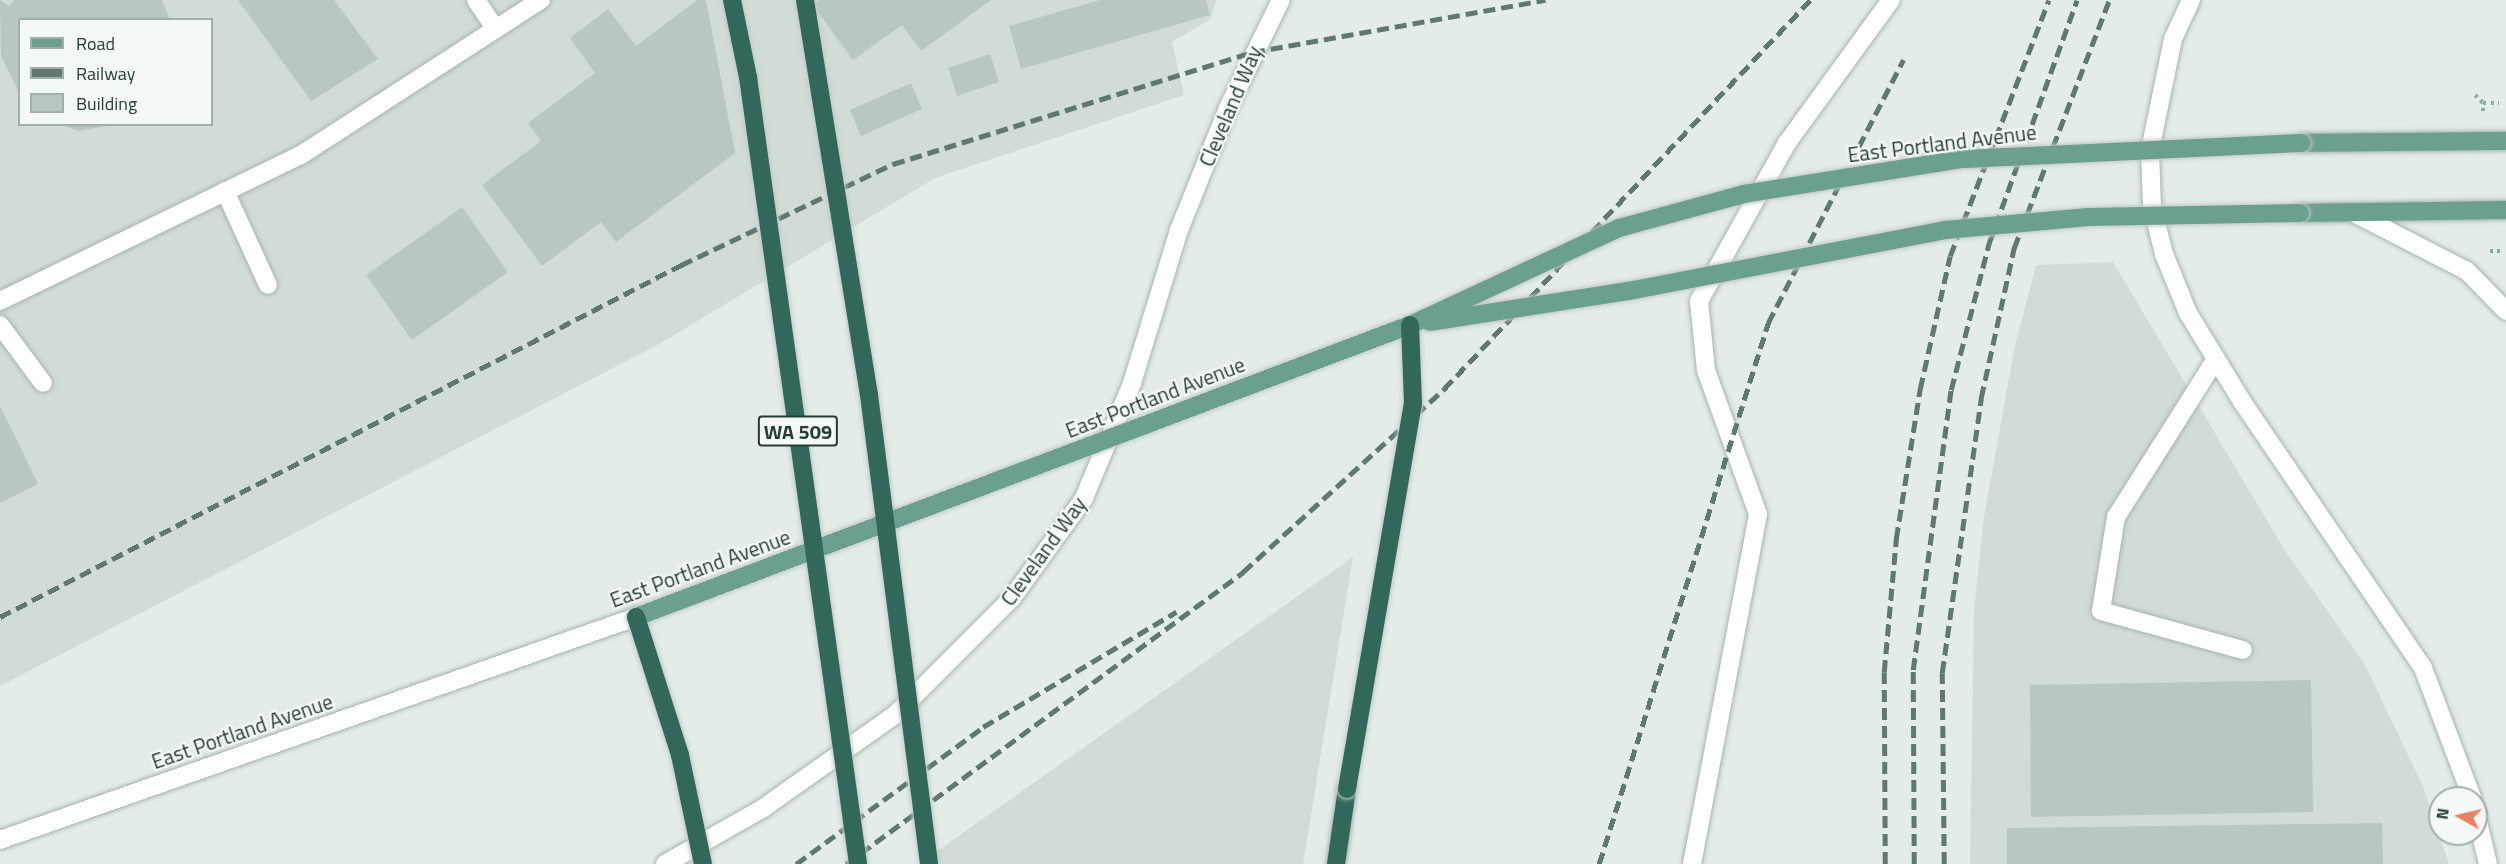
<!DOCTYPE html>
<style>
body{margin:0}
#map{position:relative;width:2506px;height:864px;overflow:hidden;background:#e3ece8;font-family:"Titillium Web",sans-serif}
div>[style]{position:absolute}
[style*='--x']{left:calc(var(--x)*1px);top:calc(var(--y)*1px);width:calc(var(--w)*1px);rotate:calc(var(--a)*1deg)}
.built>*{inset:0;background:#d2dcd7}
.building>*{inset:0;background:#b9c7c1}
.path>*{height:4px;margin-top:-2px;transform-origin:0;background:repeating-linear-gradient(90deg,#86aea0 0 3px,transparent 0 7.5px)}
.roads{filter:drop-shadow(0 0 2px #a6b4af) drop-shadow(0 0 2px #a6b4af)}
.lane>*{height:18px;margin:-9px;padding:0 9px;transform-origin:9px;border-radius:9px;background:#fff}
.street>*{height:18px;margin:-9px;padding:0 9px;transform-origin:9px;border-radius:9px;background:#fff}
.secondary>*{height:18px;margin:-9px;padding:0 9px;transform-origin:9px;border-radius:9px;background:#fff}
.primary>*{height:18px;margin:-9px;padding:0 9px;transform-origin:9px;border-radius:9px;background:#6b9f90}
.highway>*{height:18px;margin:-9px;padding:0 9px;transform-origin:9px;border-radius:9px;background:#32675b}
.rail>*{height:4.5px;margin-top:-2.25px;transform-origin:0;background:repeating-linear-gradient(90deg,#5f7870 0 12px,transparent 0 18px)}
.bridges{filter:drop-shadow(0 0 2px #c2c9c6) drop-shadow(0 0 2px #c2c9c6)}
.primary-bridge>*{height:18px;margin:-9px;padding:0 9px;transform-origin:9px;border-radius:9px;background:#6b9f90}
.highway-bridge>*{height:18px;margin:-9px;padding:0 9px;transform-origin:9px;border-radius:9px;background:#32675b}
span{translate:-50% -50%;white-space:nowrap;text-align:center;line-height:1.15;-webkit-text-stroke:4.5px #f4f9f6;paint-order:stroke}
.shield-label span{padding:2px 4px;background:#f4f9f6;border:2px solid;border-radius:4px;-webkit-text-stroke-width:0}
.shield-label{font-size:20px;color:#243d35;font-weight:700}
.street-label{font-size:21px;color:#243d35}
.legend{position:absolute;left:18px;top:18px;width:195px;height:108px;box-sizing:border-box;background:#f4f9f6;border:2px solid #a1aea9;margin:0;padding:8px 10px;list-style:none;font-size:18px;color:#243d35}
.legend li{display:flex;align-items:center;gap:12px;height:30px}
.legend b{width:30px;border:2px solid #a1aea9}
.north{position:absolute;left:2428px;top:786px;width:60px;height:60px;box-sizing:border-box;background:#f4f9f6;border:2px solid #a1aea9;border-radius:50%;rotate:278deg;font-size:16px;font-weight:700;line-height:24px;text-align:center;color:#243d35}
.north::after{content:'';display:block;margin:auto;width:21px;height:27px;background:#e98164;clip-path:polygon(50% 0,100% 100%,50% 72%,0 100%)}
</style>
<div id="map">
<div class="built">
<div style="clip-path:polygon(evenodd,0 0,1216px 0,1211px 19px,1172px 42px,1184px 95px,935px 178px,661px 343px,0 686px,0 0,20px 20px,212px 20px,212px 124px,20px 124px,20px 20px)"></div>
<div style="clip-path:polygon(2113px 262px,2286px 552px,2364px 663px,2422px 784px,2449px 864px,1970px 864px,1974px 612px,1983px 523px,2014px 350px,2036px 265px)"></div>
<div style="clip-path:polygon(1353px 557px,1303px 864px,919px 864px)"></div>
</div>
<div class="building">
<div style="clip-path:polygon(0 0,9px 6px,14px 0,162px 0,170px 20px,20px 20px,20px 96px,1px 55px)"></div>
<div style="clip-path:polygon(238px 0,334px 0,378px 59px,311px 101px)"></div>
<div style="clip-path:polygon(697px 0,706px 0,735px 153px,616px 242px,601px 222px,542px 266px,482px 185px,541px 141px,528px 123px,595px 73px,570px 38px,608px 9px,636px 46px)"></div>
<div style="clip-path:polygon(820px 0,991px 0,921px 51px,902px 25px,853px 60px,813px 5px)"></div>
<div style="clip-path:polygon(1100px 0,1206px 0,1210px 15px,1021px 69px,1009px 26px)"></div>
<div style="clip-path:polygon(990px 54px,999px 82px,957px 96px,948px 68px)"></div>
<div style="clip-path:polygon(911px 83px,922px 109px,861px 136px,850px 110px)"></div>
<div style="clip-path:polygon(59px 124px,117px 124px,79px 131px)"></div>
<div style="clip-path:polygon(462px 207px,508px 272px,412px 340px,366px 275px)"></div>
<div style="clip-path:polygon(0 406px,38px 484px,0 503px)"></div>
<div style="clip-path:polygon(2311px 680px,2313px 812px,2031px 817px,2030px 685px)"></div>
<div style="clip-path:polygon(2382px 823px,2383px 864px,2007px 864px,2007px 828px)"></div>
</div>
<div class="path">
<div style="--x:2475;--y:95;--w:11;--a:45"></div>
<div style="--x:2483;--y:111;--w:8;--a:-90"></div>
<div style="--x:2483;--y:103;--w:16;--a:0"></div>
<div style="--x:2490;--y:251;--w:11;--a:0"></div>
</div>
<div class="roads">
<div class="lane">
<div style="--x:476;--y:0;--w:34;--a:56"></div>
<div style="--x:225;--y:191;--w:103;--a:65.4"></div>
<div style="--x:0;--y:301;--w:335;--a:-25.9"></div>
<div style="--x:301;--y:155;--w:286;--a:-32.9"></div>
<div style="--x:0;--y:325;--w:72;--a:53.4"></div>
<div style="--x:2216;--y:359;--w:187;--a:122.3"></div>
<div style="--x:2116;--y:517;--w:95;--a:99.1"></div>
<div style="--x:2101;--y:611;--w:147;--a:15.4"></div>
<div style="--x:1692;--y:864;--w:356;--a:-79.3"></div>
<div style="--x:1758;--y:514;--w:153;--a:-109.9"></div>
<div style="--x:1706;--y:370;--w:69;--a:-95.8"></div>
<div style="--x:1699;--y:301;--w:181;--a:-60.9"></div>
<div style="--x:1787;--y:143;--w:177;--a:-54"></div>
</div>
<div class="street">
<div style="--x:665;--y:864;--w:112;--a:-29.6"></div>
<div style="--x:762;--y:809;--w:163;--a:-35.3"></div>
<div style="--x:895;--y:715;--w:165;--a:-45"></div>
<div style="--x:1012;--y:598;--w:123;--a:-54.2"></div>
<div style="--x:1084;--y:498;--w:125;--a:-67.3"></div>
<div style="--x:1132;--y:383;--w:160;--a:-72.9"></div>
<div style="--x:1179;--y:230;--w:131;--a:-68.1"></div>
<div style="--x:1228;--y:108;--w:120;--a:-63.9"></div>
</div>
<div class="secondary">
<div style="--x:2191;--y:0;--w:43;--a:114.8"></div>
<div style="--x:2173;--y:39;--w:113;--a:101.7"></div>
<div style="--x:2150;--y:150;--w:56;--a:88"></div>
<div style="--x:2152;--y:206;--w:49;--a:76"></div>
<div style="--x:2164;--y:254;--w:64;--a:67.9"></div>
<div style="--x:2188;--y:313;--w:105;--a:58.6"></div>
<div style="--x:2243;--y:403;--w:320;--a:55.8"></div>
<div style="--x:2423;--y:668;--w:139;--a:69.3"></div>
<div style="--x:2354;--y:213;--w:127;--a:27.2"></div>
<div style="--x:2467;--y:271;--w:56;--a:45.7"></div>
<div style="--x:2476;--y:813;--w:52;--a:76.8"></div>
<div style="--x:0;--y:840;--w:674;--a:-19.32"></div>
</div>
<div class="primary">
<div style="--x:2302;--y:143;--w:204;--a:-0.6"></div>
<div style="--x:2300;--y:213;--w:206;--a:-0.8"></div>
</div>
<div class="highway">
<div style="--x:1336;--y:864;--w:76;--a:-81.7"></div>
</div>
</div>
<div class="rail">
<div style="--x:0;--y:617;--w:767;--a:-27.33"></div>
<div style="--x:681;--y:265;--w:235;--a:-25.5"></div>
<div style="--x:893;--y:164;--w:377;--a:-17.3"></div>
<div style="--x:1253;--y:52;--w:297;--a:-10.1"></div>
<div style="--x:796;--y:864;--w:232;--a:-36.2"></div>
<div style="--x:983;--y:727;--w:225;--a:-30.8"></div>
<div style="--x:846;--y:864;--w:493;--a:-36.3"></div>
<div style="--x:1243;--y:572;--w:272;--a:-42.3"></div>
<div style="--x:1444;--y:389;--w:534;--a:-46.74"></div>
<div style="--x:1599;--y:864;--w:567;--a:-72.65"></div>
<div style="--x:1768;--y:323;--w:296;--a:-62.8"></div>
<div style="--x:1885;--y:864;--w:192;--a:-90.3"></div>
<div style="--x:1884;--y:672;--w:134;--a:-84.8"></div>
<div style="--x:1896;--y:539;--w:152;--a:-80.9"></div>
<div style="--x:1920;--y:389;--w:136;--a:-77.3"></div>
<div style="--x:1950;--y:256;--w:274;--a:-68.9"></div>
<div style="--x:1914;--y:864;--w:194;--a:-90.3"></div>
<div style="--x:1913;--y:670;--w:283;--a:-82.3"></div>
<div style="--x:1951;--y:390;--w:152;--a:-75.5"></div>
<div style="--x:1989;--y:243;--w:258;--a:-70.1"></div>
<div style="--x:1944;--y:864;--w:191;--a:-90.6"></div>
<div style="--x:1942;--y:673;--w:278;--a:-81.9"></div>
<div style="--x:1981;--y:398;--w:154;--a:-77.6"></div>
<div style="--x:2014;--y:248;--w:266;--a:-69"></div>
</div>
<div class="bridges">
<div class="primary-bridge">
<div style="--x:1430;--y:322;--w:201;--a:-8.9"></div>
<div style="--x:1629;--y:291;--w:322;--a:-10.9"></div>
<div style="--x:1945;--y:230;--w:144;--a:-5.2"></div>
<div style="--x:2088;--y:217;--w:212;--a:-1.1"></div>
<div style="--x:636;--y:617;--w:827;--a:-20.67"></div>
<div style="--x:1410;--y:325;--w:230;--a:-24.9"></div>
<div style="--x:1619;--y:228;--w:130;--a:-15.2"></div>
<div style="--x:1744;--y:194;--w:222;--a:-9.1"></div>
<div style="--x:1963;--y:159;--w:339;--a:-2.7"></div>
</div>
<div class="highway-bridge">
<div style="--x:732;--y:0;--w:79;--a:78.3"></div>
<div style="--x:748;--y:77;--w:795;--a:82.04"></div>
<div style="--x:805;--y:0;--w:400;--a:80.8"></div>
<div style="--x:869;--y:395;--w:473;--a:82.7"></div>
<div style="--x:636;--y:617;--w:145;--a:72.3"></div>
<div style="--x:680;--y:755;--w:111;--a:78.1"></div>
<div style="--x:1347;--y:789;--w:392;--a:-80.3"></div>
<div style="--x:1413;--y:403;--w:78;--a:-92.2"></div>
</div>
</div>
<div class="shield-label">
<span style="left:798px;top:431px">WA 509</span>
</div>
<div class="street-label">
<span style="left:1230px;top:106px;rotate:-67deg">Cleveland Way</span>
<span style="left:1942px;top:143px;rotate:-7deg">East Portland Avenue</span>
<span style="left:1155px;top:397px;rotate:-21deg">East Portland Avenue</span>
<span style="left:1043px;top:551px;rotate:-54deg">Cleveland Way</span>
<span style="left:700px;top:568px;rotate:-20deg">East Portland Avenue</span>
<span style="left:242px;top:731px;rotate:-19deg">East Portland Avenue</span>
</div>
<ul class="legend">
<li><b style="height:8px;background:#6b9f90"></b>Road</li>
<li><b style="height:8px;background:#5f7870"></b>Railway</li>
<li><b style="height:16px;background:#b9c7c1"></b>Building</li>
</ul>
<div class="north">N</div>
</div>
